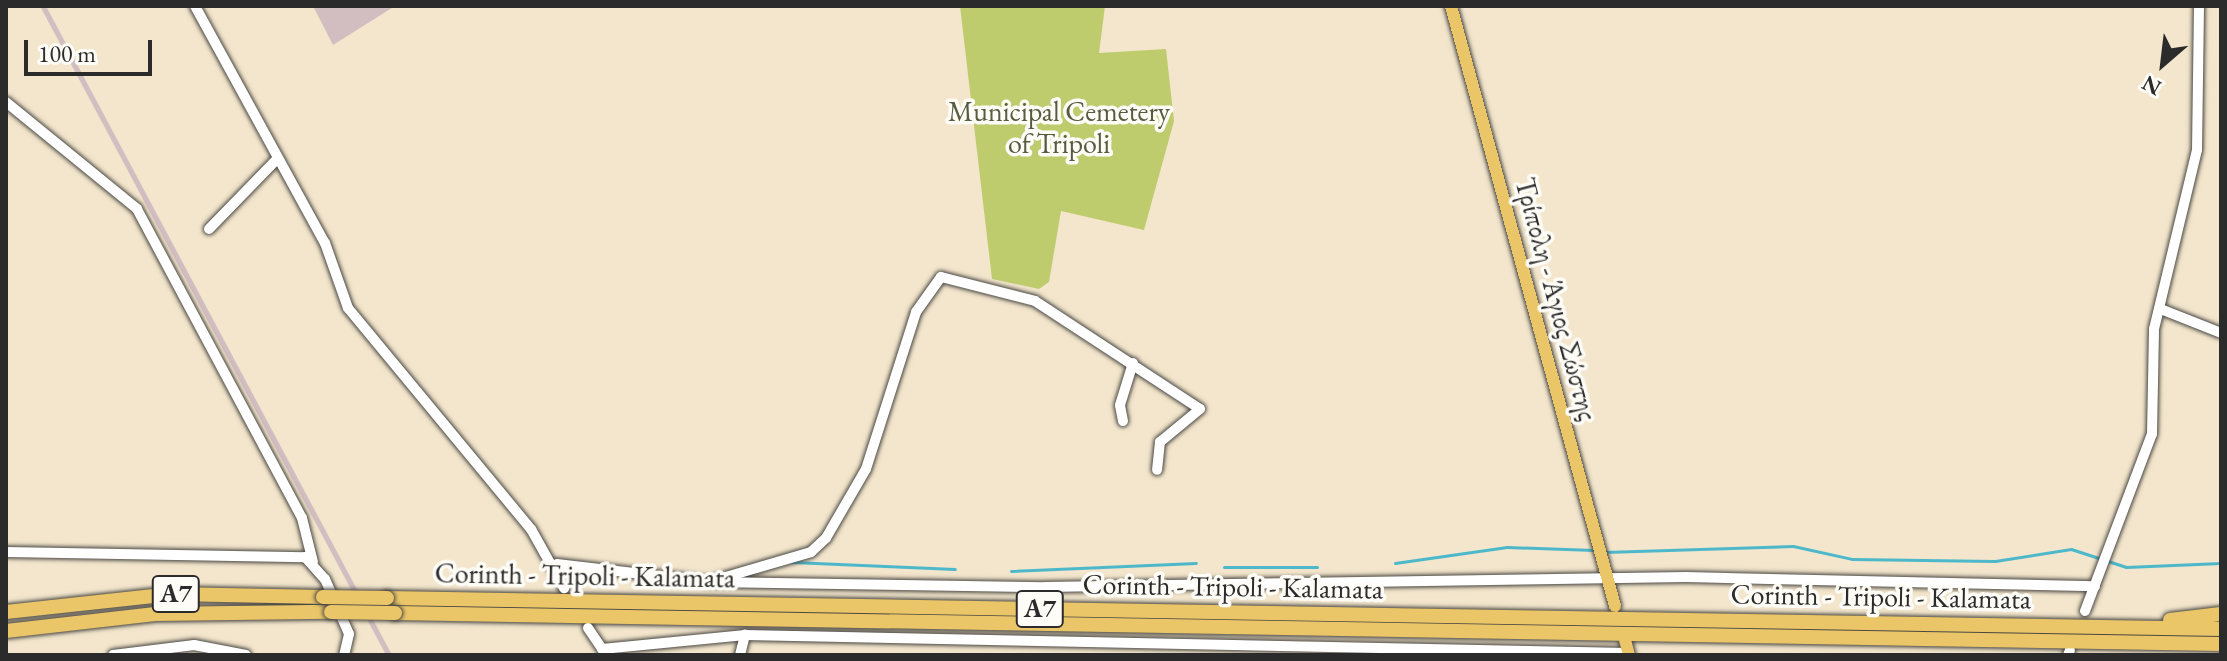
<!DOCTYPE html>
<meta charset="utf-8">
<style>
body{margin:0}
#map{position:relative;width:2227px;height:661px;overflow:hidden;background:#f3e6cc;font-family:"EB Garamond",serif}
div>[style]{position:absolute}
[style*='--x']{left:calc(var(--x)*1px);top:calc(var(--y)*1px);width:calc(var(--w)*1px);rotate:calc(var(--a)*1deg)}
.industrial>*{inset:0;background:#d2bec1}
.green>*{inset:0;background:#becc6e}
.stream>*{height:3px;margin:-1.5px;padding:0 1.5px;transform-origin:1.5px;border-radius:1.5px;background:#4eb8cb}
.roads{filter:drop-shadow(0 0 2px #494743) drop-shadow(0 0 2px #494743)}
.minor>*{height:10px;margin:-5px;padding:0 5px;transform-origin:5px;border-radius:5px;background:#fff}
.major>*{height:12px;margin:-6px;padding:0 6px;transform-origin:6px;border-radius:6px;background:#ebc669}
.highway>*{height:14px;margin:-7px;padding:0 7px;transform-origin:7px;border-radius:7px;background:#ebc669}
.bridges{filter:drop-shadow(0 0 2px #494743) drop-shadow(0 0 2px #494743)}
.highway-bridge>*{height:14px;margin:-7px;padding:0 7px;transform-origin:7px;border-radius:7px;background:#ebc669}
span{translate:-50% -50%;white-space:nowrap;text-align:center;line-height:1.15;-webkit-text-stroke:7px #fdfcf7;paint-order:stroke}
.shield-label span{padding:2px 6px;background:#fdfcf7;border:2px solid;border-radius:6px;-webkit-text-stroke-width:0}
.shield-label{font-size:26px;color:#2b2b2b;font-weight:700}
.park-label{font-size:28px;color:#575b3f}
.street-label{font-size:28px;color:#2b2b2b}
.frame{position:absolute;inset:0;border:8px solid #2b2b2b;pointer-events:none}
.north{position:absolute;left:2123px;top:24px;width:80px;height:80px;-webkit-text-stroke:6px #fdfcf7;paint-order:stroke;rotate:208deg;font-size:22px;font-weight:700;line-height:32px;text-align:center;color:#2b2b2b}
.north::after{content:'';display:block;margin:auto;width:28px;height:36px;background:#2b2b2b;clip-path:polygon(50% 0,100% 100%,50% 72%,0 100%)}
.scale{position:absolute;left:24px;top:40px;width:128px;height:36px;box-sizing:border-box;border:4px solid #2b2b2b;border-top:0;padding-left:10px;font-size:24px;line-height:28px;white-space:nowrap;color:#2b2b2b;-webkit-text-stroke:6px #fdfcf7;paint-order:stroke}
</style>
<div id="map">
<div class="industrial">
<div style="clip-path:polygon(40px 6px,46px 6px,392px 655px,386px 655px)"></div>
<div style="clip-path:polygon(313px 6px,395px 6px,333px 45px)"></div>
</div>
<div class="green">
<div style="clip-path:polygon(960px 6px,1105px 6px,1099px 53px,1166px 49px,1174px 121px,1144px 230px,1061px 211px,1049px 282px,1039px 289px,992px 279px)"></div>
</div>
<div class="stream">
<div style="--x:1605;--y:552;--w:188;--a:-1.8"></div>
<div style="--x:1793;--y:546;--w:60;--a:12.4"></div>
<div style="--x:1852;--y:559;--w:143;--a:0.8"></div>
<div style="--x:1995;--y:561;--w:77;--a:-9"></div>
<div style="--x:2071;--y:549;--w:58;--a:18.1"></div>
<div style="--x:2126;--y:567;--w:95;--a:-2.4"></div>
<div style="--x:792;--y:562;--w:163;--a:2.5"></div>
<div style="--x:1395;--y:563;--w:113;--a:-8.1"></div>
<div style="--x:1507;--y:547;--w:87;--a:2"></div>
<div style="--x:1224;--y:567;--w:93;--a:0"></div>
<div style="--x:1011;--y:571;--w:185;--a:-2.5"></div>
</div>
<div class="roads">
<div class="minor">
<div style="--x:195;--y:6;--w:270;--a:61.3"></div>
<div style="--x:325;--y:243;--w:69;--a:70.5"></div>
<div style="--x:348;--y:308;--w:287;--a:50.4"></div>
<div style="--x:531;--y:529;--w:68;--a:60.8"></div>
<div style="--x:6;--y:102;--w:169;--a:39.2"></div>
<div style="--x:137;--y:209;--w:350;--a:61.9"></div>
<div style="--x:302;--y:518;--w:45;--a:76"></div>
<div style="--x:209;--y:229;--w:98;--a:-45.8"></div>
<div style="--x:2163;--y:310;--w:62;--a:21.6"></div>
<div style="--x:1123;--y:421;--w:16;--a:-101"></div>
<div style="--x:1120;--y:405;--w:44;--a:-72.8"></div>
<div style="--x:6;--y:552;--w:299;--a:1"></div>
<div style="--x:305;--y:557;--w:30;--a:48"></div>
<div style="--x:325;--y:579;--w:60;--a:66.4"></div>
<div style="--x:349;--y:634;--w:22;--a:103"></div>
<div style="--x:557;--y:564;--w:155;--a:6.7"></div>
<div style="--x:711;--y:582;--w:334;--a:0.9"></div>
<div style="--x:1045;--y:587;--w:641;--a:-0.89"></div>
<div style="--x:1686;--y:577;--w:409;--a:1.3"></div>
<div style="--x:712;--y:581;--w:103;--a:-16.3"></div>
<div style="--x:811;--y:552;--w:21;--a:-43"></div>
<div style="--x:826;--y:538;--w:80;--a:-59.9"></div>
<div style="--x:866;--y:469;--w:165;--a:-72.3"></div>
<div style="--x:916;--y:312;--w:43;--a:-54.5"></div>
<div style="--x:941;--y:277;--w:97;--a:14.3"></div>
<div style="--x:1035;--y:301;--w:197;--a:33.2"></div>
<div style="--x:1200;--y:409;--w:52;--a:140.5"></div>
<div style="--x:1160;--y:442;--w:28;--a:96"></div>
<div style="--x:2085;--y:611;--w:189;--a:-69.3"></div>
<div style="--x:2152;--y:434;--w:105;--a:-88.9"></div>
<div style="--x:2154;--y:329;--w:184;--a:-76.5"></div>
<div style="--x:2197;--y:150;--w:144;--a:-89.2"></div>
<div style="--x:588;--y:628;--w:32;--a:56"></div>
<div style="--x:602;--y:649;--w:144;--a:-5.6"></div>
<div style="--x:745;--y:635;--w:883;--a:1.17"></div>
<div style="--x:113;--y:655;--w:82;--a:-7"></div>
<div style="--x:194;--y:645;--w:53;--a:10.9"></div>
<div style="--x:740;--y:655;--w:21;--a:-76"></div>
<div style="--x:2068;--y:655;--w:5;--a:-68"></div>
</div>
<div class="major">
<div style="--x:1451;--y:6;--w:622;--a:74.71"></div>
<div style="--x:1625;--y:640;--w:16;--a:75"></div>
</div>
<div class="highway">
<div style="--x:387;--y:598;--w:1834;--a:0.97"></div>
<div style="--x:6;--y:612;--w:167;--a:-6.2"></div>
<div style="--x:172;--y:594;--w:151;--a:1.1"></div>
<div style="--x:395;--y:613;--w:1826;--a:0.97"></div>
<div style="--x:2170;--y:620;--w:51;--a:-6.7"></div>
<div style="--x:6;--y:631;--w:150;--a:-6.5"></div>
<div style="--x:155;--y:614;--w:176;--a:-0.7"></div>
</div>
</div>
<div class="bridges">
<div class="highway-bridge">
<div style="--x:323;--y:597;--w:64;--a:0.9"></div>
<div style="--x:331;--y:612;--w:64;--a:0.9"></div>
</div>
</div>
<div class="shield-label">
<span style="left:176px;top:594px">Α7</span>
<span style="left:1040px;top:609px">Α7</span>
</div>
<div class="park-label">
<span style="left:1059px;top:127px">Municipal Cemetery<br>of Tripoli</span>
</div>
<div class="street-label">
<span style="left:1557px;top:299px;rotate:75deg">Τρίπολη - Άγιος Σώστης</span>
<span style="left:585px;top:575px;rotate:1deg">Corinth - Tripoli - Kalamata</span>
<span style="left:1233px;top:586px;rotate:1deg">Corinth - Tripoli - Kalamata</span>
<span style="left:1881px;top:596px;rotate:1deg">Corinth - Tripoli - Kalamata</span>
</div>
<div class="frame"></div>
<div class="north">N</div>
<div class="scale">100 m</div>
</div>
